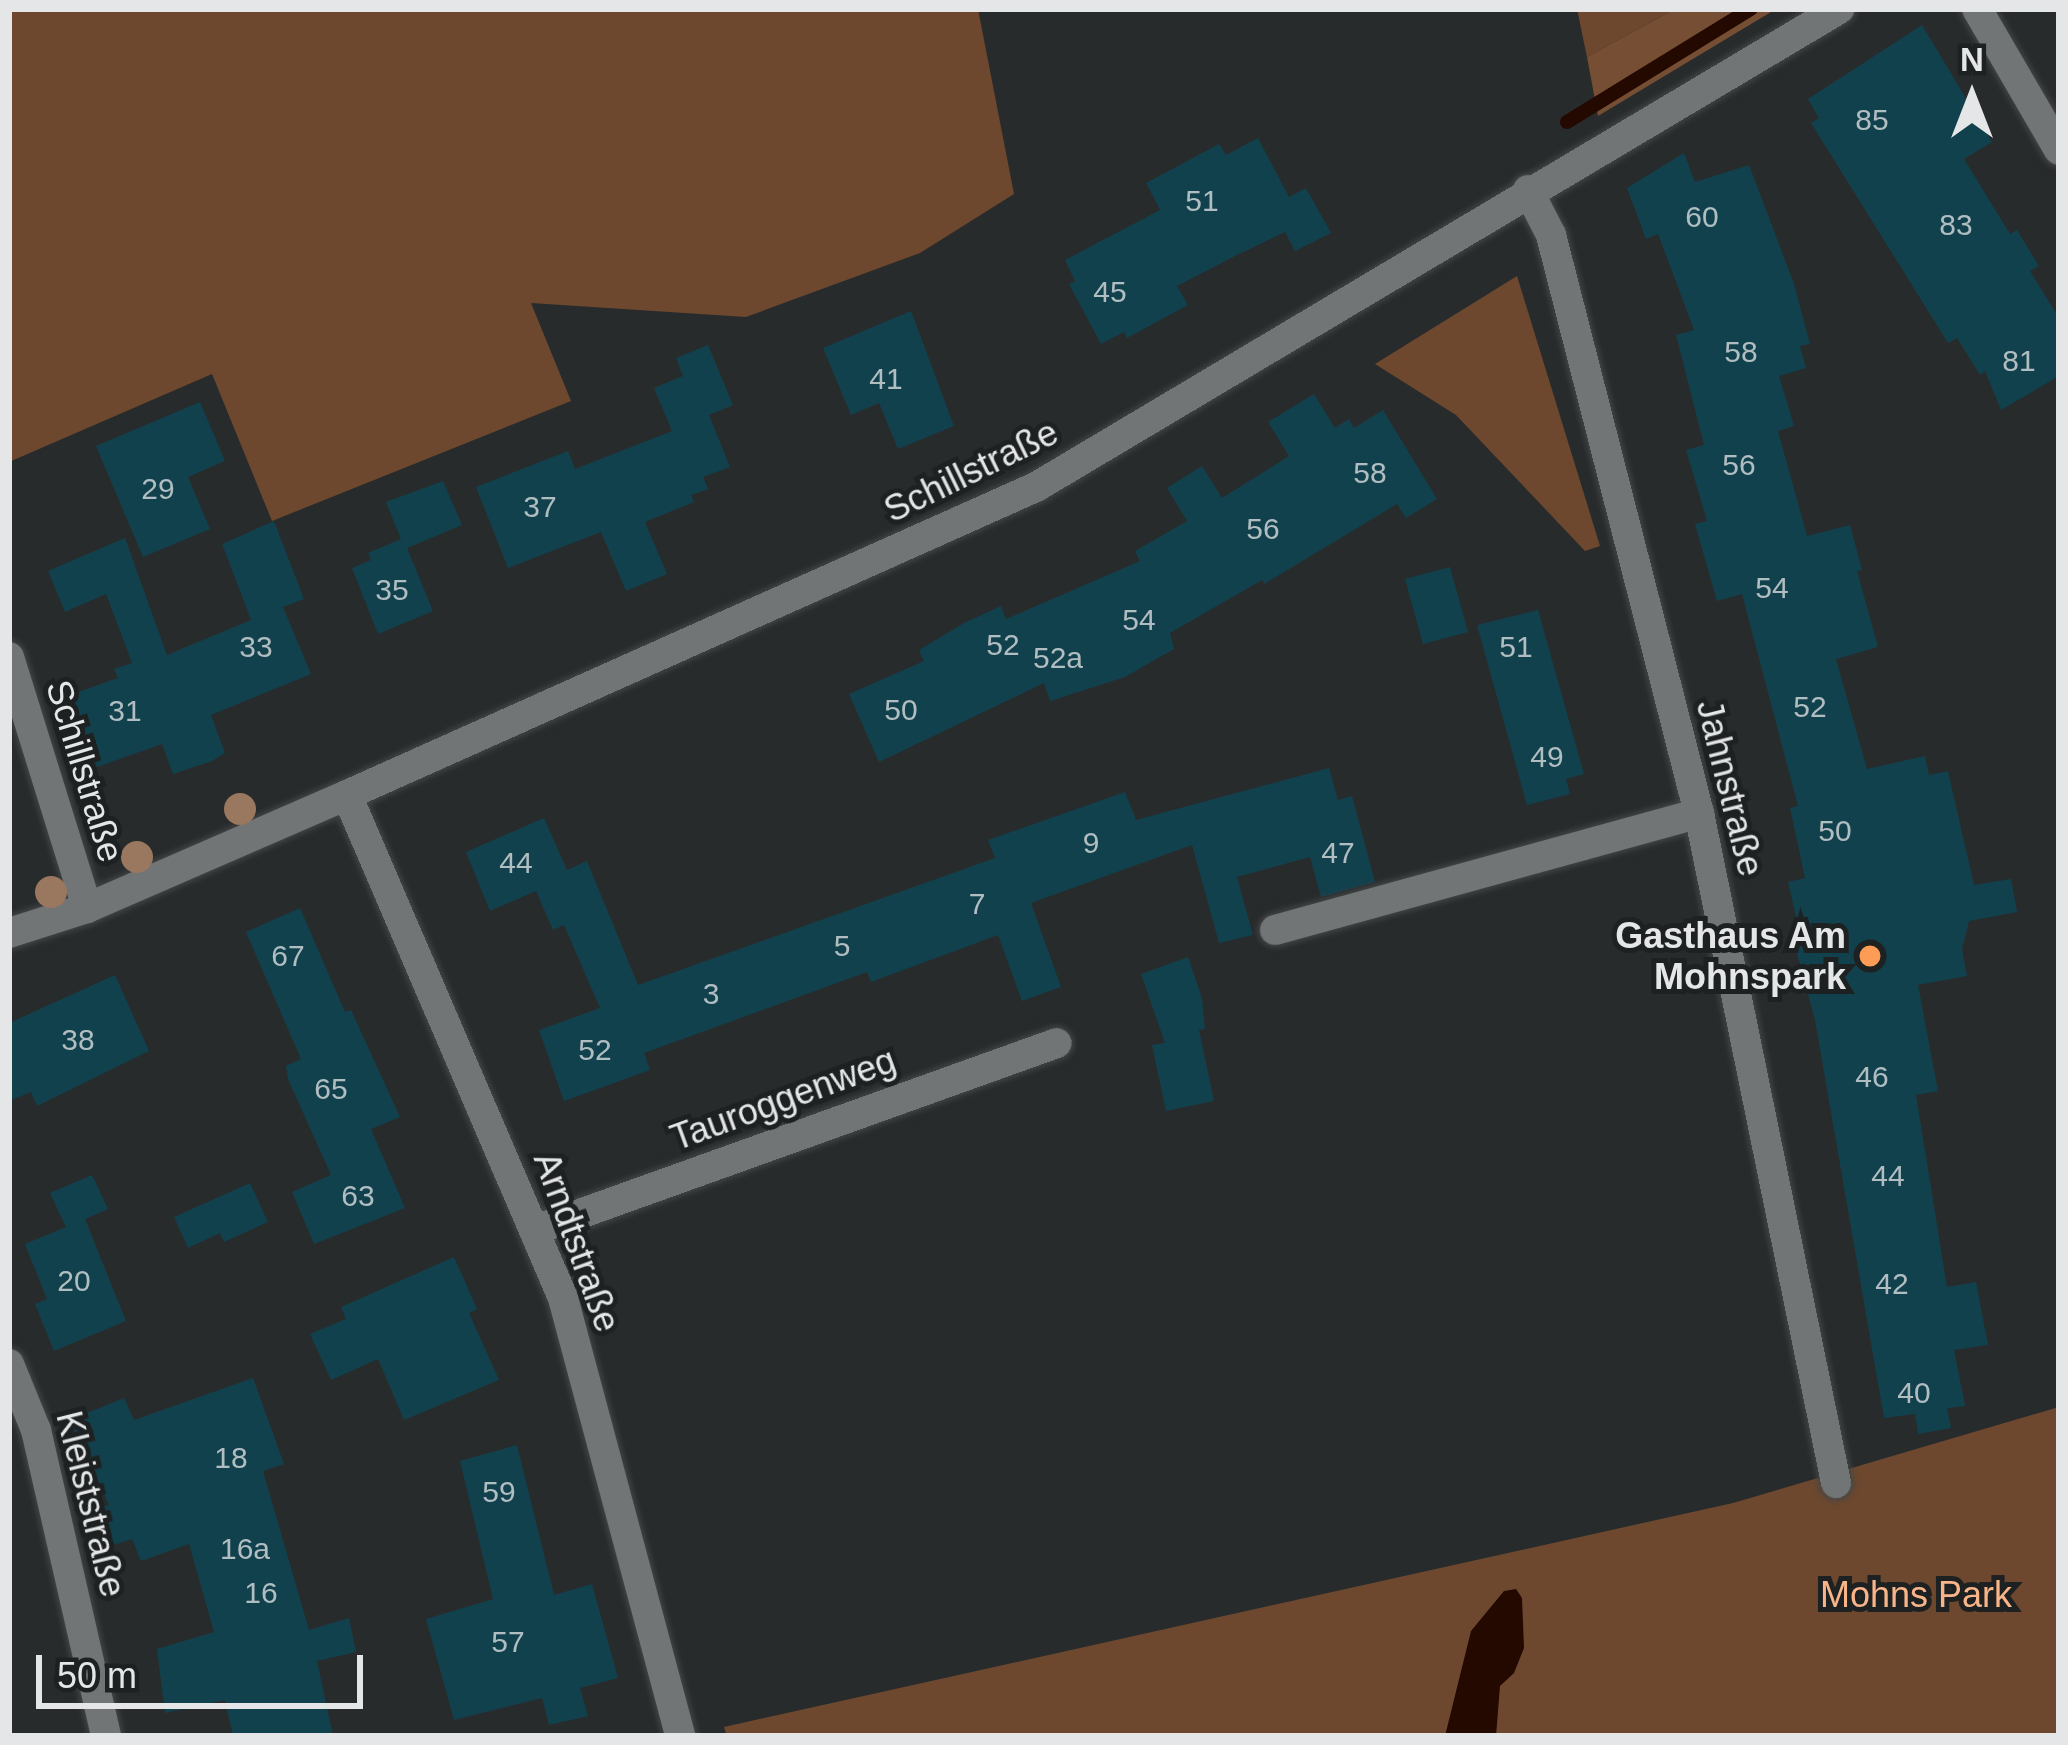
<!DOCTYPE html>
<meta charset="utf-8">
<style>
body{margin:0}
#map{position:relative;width:2068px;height:1745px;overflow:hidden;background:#282b2c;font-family:Helvetica,sans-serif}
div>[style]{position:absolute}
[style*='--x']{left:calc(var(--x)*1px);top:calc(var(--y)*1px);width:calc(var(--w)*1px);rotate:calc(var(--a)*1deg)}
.green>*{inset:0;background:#6d482f}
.forest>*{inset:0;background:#764e33}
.water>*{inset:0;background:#230900}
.stream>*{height:14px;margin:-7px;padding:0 7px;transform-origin:7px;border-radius:7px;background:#230900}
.building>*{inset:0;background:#12414e}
.roads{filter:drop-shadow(0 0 3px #434647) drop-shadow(0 0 3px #434647)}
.minor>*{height:30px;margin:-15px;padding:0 15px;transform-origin:15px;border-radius:15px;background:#717576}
.trees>*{width:32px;height:32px;margin:-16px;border-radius:50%;background:#9a775f}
.dots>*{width:33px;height:33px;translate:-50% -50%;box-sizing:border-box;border:6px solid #1e2122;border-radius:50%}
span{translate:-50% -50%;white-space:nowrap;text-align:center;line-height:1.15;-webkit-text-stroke:10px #1e2122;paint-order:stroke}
.number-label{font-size:30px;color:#b0bdc1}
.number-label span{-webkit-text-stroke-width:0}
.street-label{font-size:36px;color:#e4e6e7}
.poi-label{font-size:36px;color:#e4e6e7;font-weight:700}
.right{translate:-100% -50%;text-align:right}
.park-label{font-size:36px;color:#f8b589}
.frame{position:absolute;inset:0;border:12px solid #e4e6e7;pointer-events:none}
.north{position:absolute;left:1912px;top:36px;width:120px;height:120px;-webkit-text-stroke:9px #1e2122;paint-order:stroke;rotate:0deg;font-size:33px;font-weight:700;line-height:48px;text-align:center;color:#e4e6e7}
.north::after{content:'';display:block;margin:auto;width:42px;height:54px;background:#e4e6e7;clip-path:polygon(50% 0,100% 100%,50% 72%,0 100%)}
.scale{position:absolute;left:36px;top:1655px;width:327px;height:54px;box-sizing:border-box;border:6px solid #e4e6e7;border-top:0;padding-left:15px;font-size:36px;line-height:42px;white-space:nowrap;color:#e4e6e7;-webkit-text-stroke:9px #1e2122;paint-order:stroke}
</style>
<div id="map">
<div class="green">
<div style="clip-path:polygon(9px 9px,978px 9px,1014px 194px,920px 253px,746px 317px,531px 303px,571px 401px,272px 521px,212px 374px,9px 462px)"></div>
<div style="clip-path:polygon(1577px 9px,1675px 9px,1587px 57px)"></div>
<div style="clip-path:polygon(1517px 276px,1600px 546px,1585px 551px,1456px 415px,1375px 364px)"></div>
<div style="clip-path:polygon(2059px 1407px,2059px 1736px,727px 1736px,724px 1727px,1733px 1503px)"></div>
</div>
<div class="forest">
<div style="clip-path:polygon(1675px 9px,1776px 9px,1598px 116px,1587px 57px)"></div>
</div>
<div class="water">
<div style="clip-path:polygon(1516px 1589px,1522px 1598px,1524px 1648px,1514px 1673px,1500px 1686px,1496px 1736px,1445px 1736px,1471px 1631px,1504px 1591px)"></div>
</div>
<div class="stream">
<div style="--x:1567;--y:122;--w:216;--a:-31.6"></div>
</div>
<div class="building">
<div style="clip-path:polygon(1922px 25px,1992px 142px,1964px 159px,2010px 234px,2017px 230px,2039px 266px,2030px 271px,2059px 318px,2059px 376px,2001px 410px,1985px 371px,1980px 375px,1957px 338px,1948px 343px,1811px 123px,1819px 118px,1808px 99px)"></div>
<div style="clip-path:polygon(1258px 138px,1289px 197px,1306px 188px,1331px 233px,1295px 251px,1285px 232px,1235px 256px,1177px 286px,1188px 305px,1127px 338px,1124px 332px,1101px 344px,1069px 284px,1075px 281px,1065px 260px,1160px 210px,1146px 183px,1219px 144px,1226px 155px)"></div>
<div style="clip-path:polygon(1684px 153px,1695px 182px,1749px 165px,1794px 284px,1810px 344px,1800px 346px,1806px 368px,1779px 376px,1794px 426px,1778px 431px,1807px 536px,1850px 525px,1862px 570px,1857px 571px,1878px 647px,1836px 659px,1867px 769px,1925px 756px,1929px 775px,1948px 771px,1974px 885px,2011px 879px,2017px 912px,1969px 921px,1962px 949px,1967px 976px,1918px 985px,1938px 1091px,1916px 1095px,1947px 1287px,1976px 1282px,1988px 1345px,1954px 1350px,1965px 1406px,1947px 1408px,1951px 1428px,1918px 1434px,1915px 1414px,1884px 1418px,1815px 1020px,1793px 939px,1801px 938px,1788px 882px,1805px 878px,1790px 808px,1798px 806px,1742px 594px,1717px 601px,1695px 524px,1707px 521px,1686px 450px,1704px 445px,1676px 335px,1694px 330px,1658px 234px,1646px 239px,1627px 188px)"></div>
<div style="clip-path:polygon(911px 311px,954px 426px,898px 449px,879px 403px,851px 415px,823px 348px)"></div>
<div style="clip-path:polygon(708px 345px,733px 405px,709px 415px,730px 467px,703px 477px,708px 489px,691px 495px,694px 502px,645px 522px,667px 574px,626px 591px,601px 532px,508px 568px,476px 487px,568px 451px,575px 469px,672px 431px,654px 388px,683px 376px,676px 358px)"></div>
<div style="clip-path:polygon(1314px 394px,1335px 428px,1349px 419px,1354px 428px,1383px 410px,1437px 499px,1406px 518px,1397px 504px,1264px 584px,1262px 580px,1170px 633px,1174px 649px,1125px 677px,1050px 701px,1044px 683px,879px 762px,849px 694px,924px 661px,919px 650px,964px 623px,1001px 606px,1006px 619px,1140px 561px,1135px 551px,1187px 521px,1167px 488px,1202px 466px,1222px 498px,1289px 456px,1268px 422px)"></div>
<div style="clip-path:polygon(200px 402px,225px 461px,188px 477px,210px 529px,143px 557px,96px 446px)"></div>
<div style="clip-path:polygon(443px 481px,462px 525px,407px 548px,433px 611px,378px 634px,352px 568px,371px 560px,368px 553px,401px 539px,386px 502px)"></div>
<div style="clip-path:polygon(274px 521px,304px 599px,283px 607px,311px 674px,211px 715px,225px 753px,212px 761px,173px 774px,162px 744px,97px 767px,70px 695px,118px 678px,114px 669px,132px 663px,106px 594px,65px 612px,48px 571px,125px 538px,167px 655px,251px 620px,222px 544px)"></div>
<div style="clip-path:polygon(1450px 567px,1468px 632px,1423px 644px,1405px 579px)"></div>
<div style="clip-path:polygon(1538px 610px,1584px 774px,1566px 779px,1570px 794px,1527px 805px,1477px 625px)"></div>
<div style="clip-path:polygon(1329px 768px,1338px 800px,1352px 796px,1375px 882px,1321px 897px,1310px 857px,1237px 877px,1253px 935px,1219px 943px,1192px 845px,1031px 903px,1061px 987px,1022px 1001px,998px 935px,871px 982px,867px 972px,644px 1053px,650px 1070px,564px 1101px,539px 1030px,600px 1008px,564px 925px,553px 930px,536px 891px,490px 911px,466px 852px,544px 818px,567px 870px,587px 861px,638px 985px,995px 858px,988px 840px,1125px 792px,1136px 820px)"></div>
<div style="clip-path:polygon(300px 908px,345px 1012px,351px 1010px,400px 1117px,371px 1129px,405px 1208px,314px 1244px,292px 1192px,331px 1175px,288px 1079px,286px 1066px,301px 1059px,246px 932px)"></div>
<div style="clip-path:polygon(1188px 957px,1202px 998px,1205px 1029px,1199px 1030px,1214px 1101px,1166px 1111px,1152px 1045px,1165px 1043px,1141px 974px)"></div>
<div style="clip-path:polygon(115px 975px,149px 1051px,37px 1106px,31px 1092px,9px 1101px,9px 1023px)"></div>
<div style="clip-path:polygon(92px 1175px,108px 1209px,85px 1219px,126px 1321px,54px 1351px,35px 1304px,47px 1299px,25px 1244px,66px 1227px,50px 1193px)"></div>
<div style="clip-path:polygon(250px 1183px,268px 1222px,224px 1242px,220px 1233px,188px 1248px,174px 1217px)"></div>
<div style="clip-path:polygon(454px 1257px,477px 1309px,469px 1313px,499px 1380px,404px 1420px,378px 1359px,331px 1380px,310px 1334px,346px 1319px,341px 1307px)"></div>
<div style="clip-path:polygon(253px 1378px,284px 1464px,263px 1471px,309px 1630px,349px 1618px,356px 1652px,317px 1661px,333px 1736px,233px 1736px,225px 1700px,165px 1713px,157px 1649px,214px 1632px,189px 1544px,141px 1561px,132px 1539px,107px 1547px,94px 1510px,109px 1505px,70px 1420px,124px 1398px,134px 1420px)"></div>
<div style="clip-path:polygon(517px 1445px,554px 1595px,592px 1584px,618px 1678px,580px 1688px,588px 1716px,549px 1725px,542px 1698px,454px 1720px,426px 1619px,493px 1599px,460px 1461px)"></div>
</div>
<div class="roads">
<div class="minor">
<div style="--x:1977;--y:9;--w:163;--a:59.8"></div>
<div style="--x:1528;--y:190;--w:51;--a:62.9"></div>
<div style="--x:1551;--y:235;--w:597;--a:75.64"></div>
<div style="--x:1699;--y:813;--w:684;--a:78.44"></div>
<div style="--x:9;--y:657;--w:263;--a:72.7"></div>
<div style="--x:347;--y:795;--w:547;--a:66.76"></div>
<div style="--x:563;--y:1298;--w:453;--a:75"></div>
<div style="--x:1275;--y:930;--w:440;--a:-15.4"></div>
<div style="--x:9;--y:933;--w:82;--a:-17.8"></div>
<div style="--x:87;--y:908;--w:283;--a:-23.5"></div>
<div style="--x:347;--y:795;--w:755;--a:-24.09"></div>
<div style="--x:1036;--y:487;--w:935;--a:-30.76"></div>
<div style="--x:535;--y:1230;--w:554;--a:-19.71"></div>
<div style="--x:9;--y:1364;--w:71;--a:67.8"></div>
<div style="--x:36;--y:1430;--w:314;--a:77.1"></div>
</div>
</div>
<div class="trees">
<div style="left:240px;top:809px"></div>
<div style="left:137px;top:857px"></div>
<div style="left:51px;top:892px"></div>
</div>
<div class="dots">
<div style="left:1870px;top:956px;background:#fd9c56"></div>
</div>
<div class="number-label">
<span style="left:1872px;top:120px">85</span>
<span style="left:1202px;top:201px">51</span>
<span style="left:1702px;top:217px">60</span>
<span style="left:1956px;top:225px">83</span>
<span style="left:1110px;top:292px">45</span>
<span style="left:1741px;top:352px">58</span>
<span style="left:2019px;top:361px">81</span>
<span style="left:886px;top:379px">41</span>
<span style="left:1739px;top:465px">56</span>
<span style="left:1370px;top:473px">58</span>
<span style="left:158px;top:489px">29</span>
<span style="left:540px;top:507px">37</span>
<span style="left:1263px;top:529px">56</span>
<span style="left:1772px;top:588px">54</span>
<span style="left:392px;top:590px">35</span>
<span style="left:1139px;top:620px">54</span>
<span style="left:1003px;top:645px">52</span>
<span style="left:256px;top:647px">33</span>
<span style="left:1516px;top:647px">51</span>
<span style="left:1058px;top:658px">52a</span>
<span style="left:1810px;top:707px">52</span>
<span style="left:901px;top:710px">50</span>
<span style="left:125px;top:711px">31</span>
<span style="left:1547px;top:757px">49</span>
<span style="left:1835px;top:831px">50</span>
<span style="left:1091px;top:843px">9</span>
<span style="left:1338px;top:853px">47</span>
<span style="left:516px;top:863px">44</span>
<span style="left:977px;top:904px">7</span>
<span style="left:842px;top:946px">5</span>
<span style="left:288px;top:956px">67</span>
<span style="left:711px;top:994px">3</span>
<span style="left:78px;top:1040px">38</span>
<span style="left:595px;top:1050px">52</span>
<span style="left:1872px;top:1077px">46</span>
<span style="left:331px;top:1089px">65</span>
<span style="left:1888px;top:1176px">44</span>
<span style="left:358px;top:1196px">63</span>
<span style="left:74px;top:1281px">20</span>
<span style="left:1892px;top:1284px">42</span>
<span style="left:1914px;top:1393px">40</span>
<span style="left:231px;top:1458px">18</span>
<span style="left:499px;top:1492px">59</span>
<span style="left:245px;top:1549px">16a</span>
<span style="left:261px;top:1593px">16</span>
<span style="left:508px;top:1642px">57</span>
</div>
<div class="street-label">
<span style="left:971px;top:471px;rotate:-26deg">Schillstraße</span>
<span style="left:85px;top:771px;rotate:73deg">Schillstraße</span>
<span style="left:1730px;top:788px;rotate:76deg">Jahnstraße</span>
<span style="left:783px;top:1099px;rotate:-20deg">Tauroggenweg</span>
<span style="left:577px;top:1242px;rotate:70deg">Arndtstraße</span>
<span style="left:91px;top:1504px;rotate:76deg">Kleiststraße</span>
</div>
<div class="poi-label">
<span class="right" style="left:1846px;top:956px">Gasthaus Am<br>Mohnspark</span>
</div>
<div class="park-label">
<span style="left:1916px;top:1595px">Mohns Park</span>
</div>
<div class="frame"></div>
<div class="north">N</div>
<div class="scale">50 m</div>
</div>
